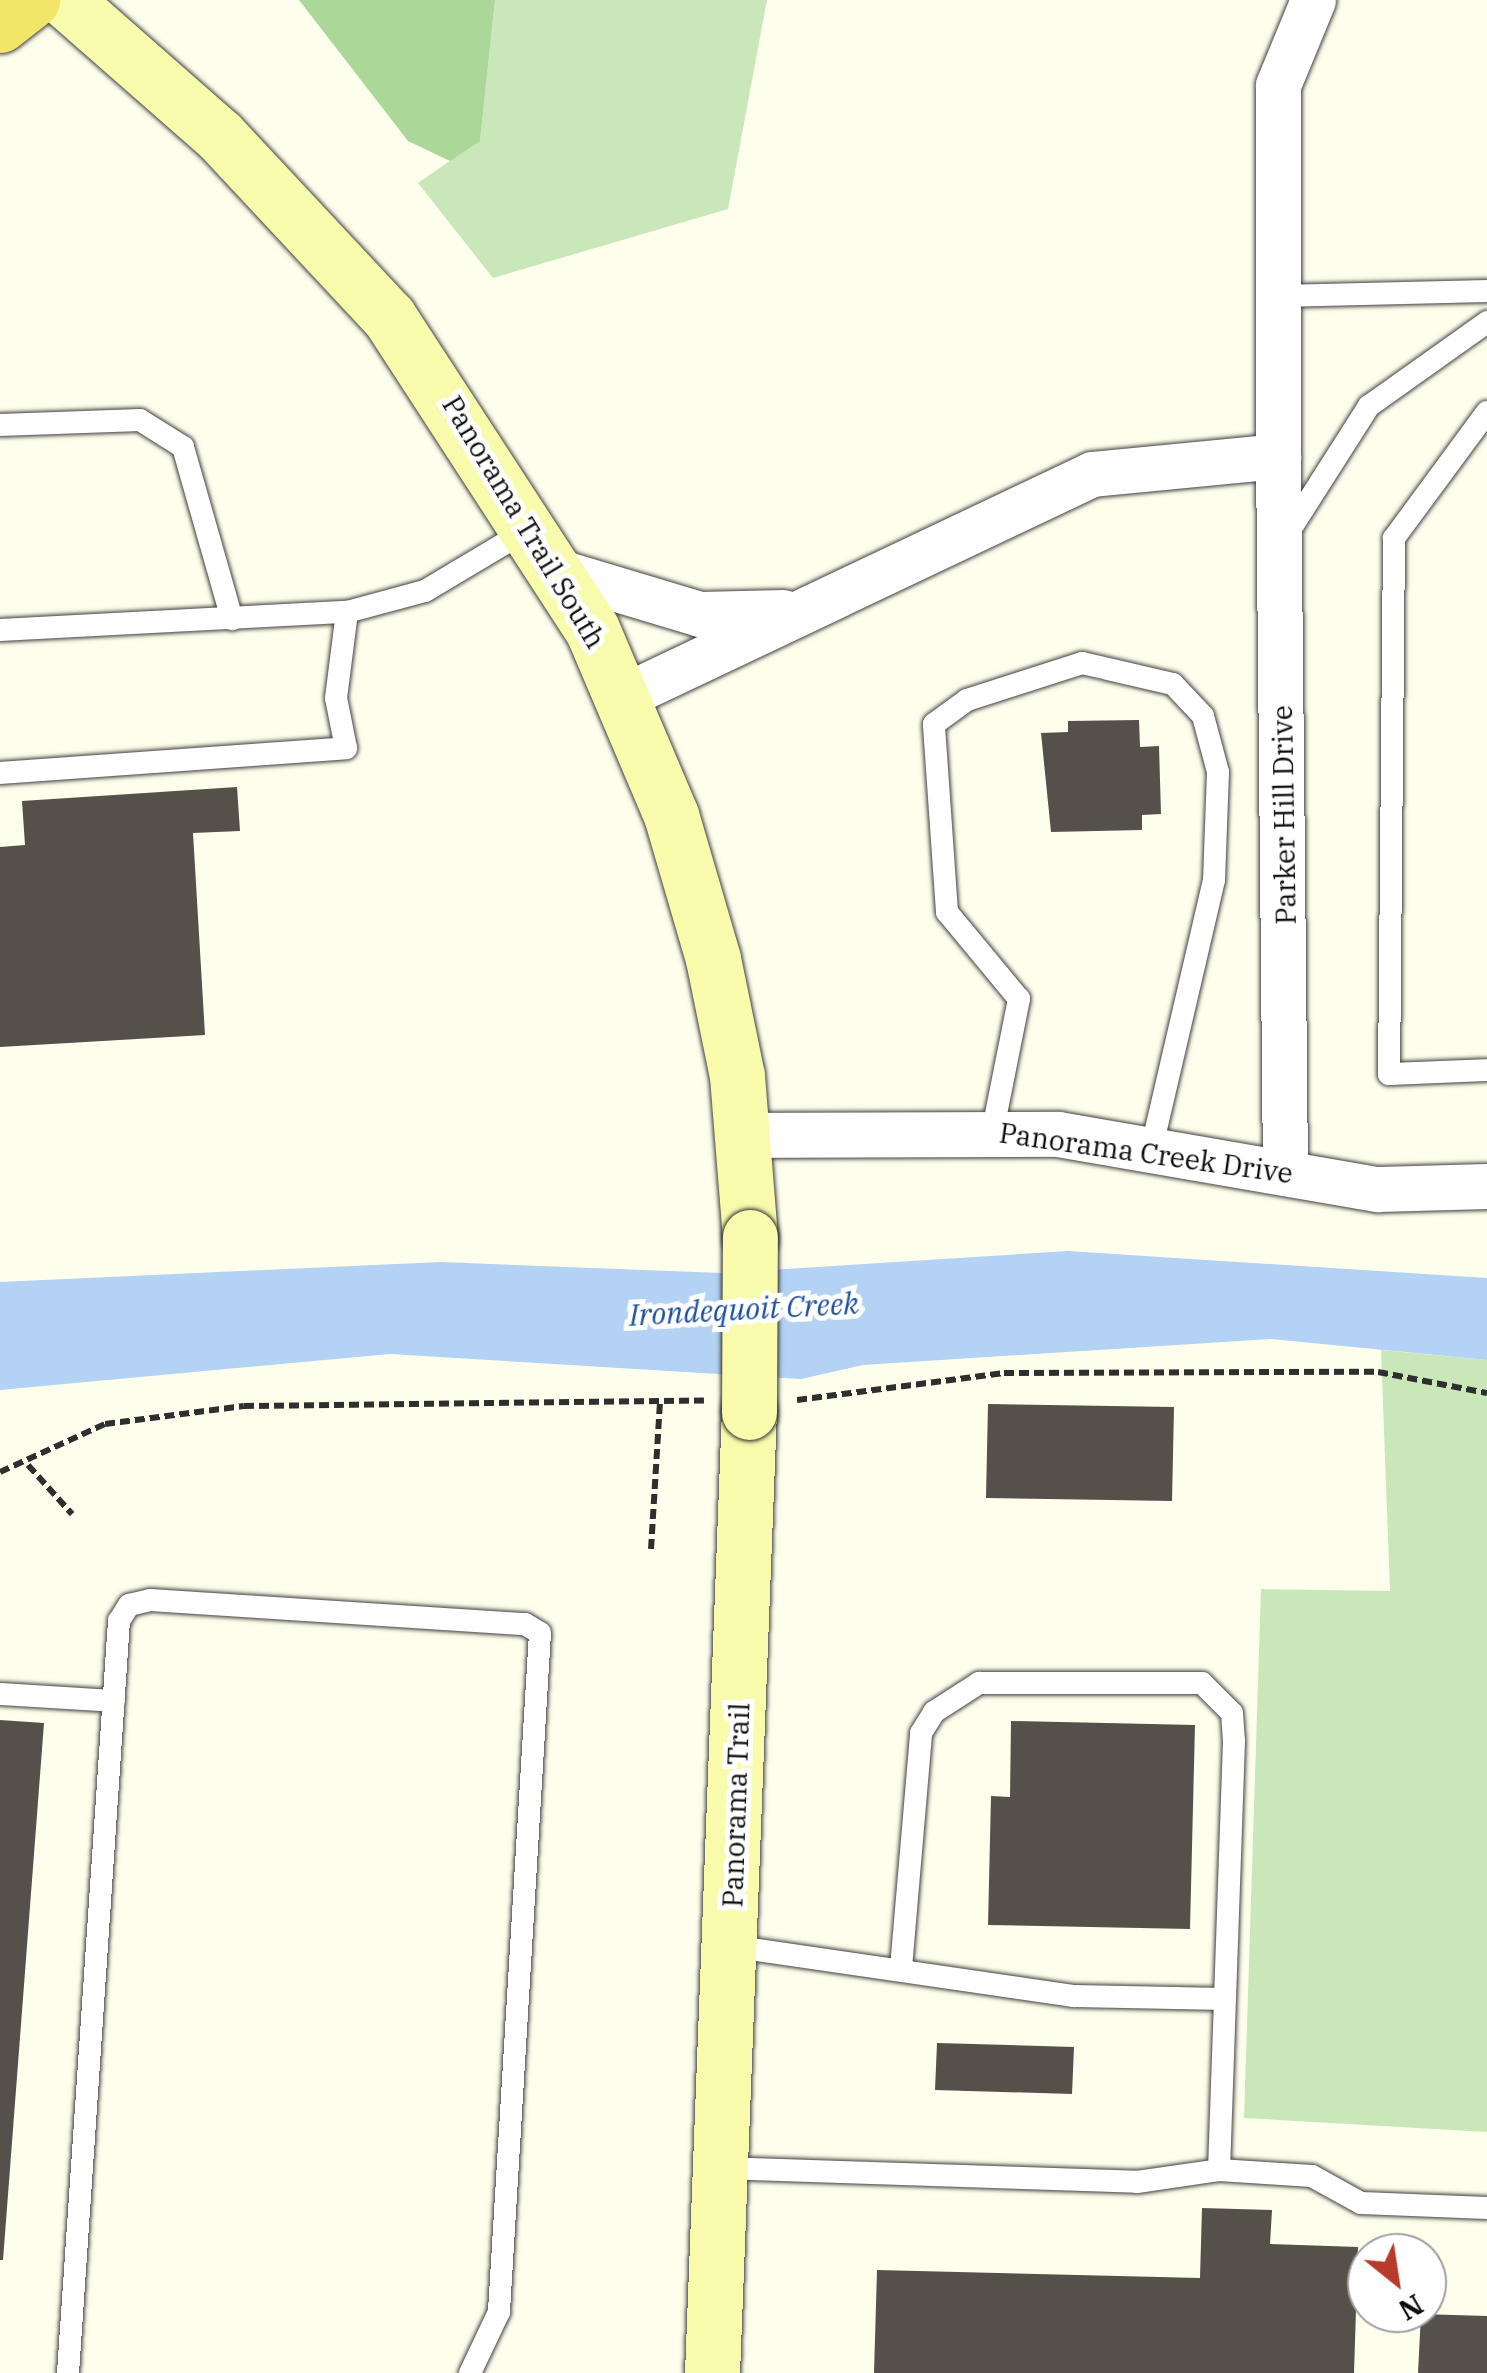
<!DOCTYPE html>
<style>
body{margin:0}
#map{position:relative;width:1487px;height:2373px;overflow:hidden;background:#fefeed;font-family:"IBM Plex Serif",serif}
div>[style]{position:absolute}
[style*='--x']{left:calc(var(--x)*1px);top:calc(var(--y)*1px);width:calc(var(--w)*1px);rotate:calc(var(--a)*1deg)}
.green>*{inset:0;background:#c9e7b9}
.forest>*{inset:0;background:#abd798}
.water>*{inset:0;background:#b4d2f3}
.building>*{inset:0;background:#55504a}
.path>*{height:6px;margin-top:-3px;transform-origin:0;background:repeating-linear-gradient(90deg,#2f2f2f 0 10px,transparent 0 15px)}
.roads{filter:drop-shadow(0 0 2px #404040) drop-shadow(0 0 2px #404040)}
.service>*{height:22px;margin:-11px;padding:0 11px;transform-origin:11px;border-radius:11px;background:#fff}
.minor>*{height:45px;margin:-22.5px;padding:0 22.5px;transform-origin:22.5px;border-radius:22.5px;background:#fff}
.secondary>*{height:55px;margin:-27.5px;padding:0 27.5px;transform-origin:27.5px;border-radius:27.5px;background:#f8fbab}
.primary>*{height:55px;margin:-27.5px;padding:0 27.5px;transform-origin:27.5px;border-radius:27.5px;background:#f2e669}
.bridges{filter:drop-shadow(0 0 2px #2f2f2f) drop-shadow(0 0 2px #2f2f2f)}
.secondary-bridge>*{height:55px;margin:-27.5px;padding:0 27.5px;transform-origin:27.5px;border-radius:27.5px;background:#f8fbab}
span{translate:-50% -50%;white-space:nowrap;text-align:center;line-height:1.15;-webkit-text-stroke:10px #fff;paint-order:stroke}
.street-label{font-size:28px;color:#0d0d0d}
.water-label{font-size:30px;color:#1c4f99;font-style:italic}
.north{position:absolute;left:1347px;top:2233px;width:100px;height:100px;box-sizing:border-box;background:#fff;border:2px solid #9e9e9e;border-radius:50%;rotate:150deg;font-size:28px;font-weight:700;line-height:40px;text-align:center;color:#0d0d0d}
.north::after{content:'';display:block;margin:auto;width:35px;height:45px;background:#b73a2b;clip-path:polygon(50% 0,100% 100%,50% 72%,0 100%)}
</style>
<div id="map">
<div class="green">
<div style="clip-path:polygon(495px 0,767px 0,728px 209px,493px 278px,418px 183px,480px 140px)"></div>
<div style="clip-path:polygon(1381px 1350px,1487px 1360px,1487px 2132px,1244px 2118px,1261px 1589px,1390px 1591px)"></div>
</div>
<div class="forest">
<div style="clip-path:polygon(299px 0,495px 0,480px 141px,450px 161px,408px 141px)"></div>
</div>
<div class="water">
<div style="clip-path:polygon(1068px 1251px,1487px 1278px,1487px 1360px,1271px 1339px,863px 1365px,801px 1379px,390px 1354px,0 1390px,0 1282px,440px 1262px,721px 1273px)"></div>
</div>
<div class="building">
<div style="clip-path:polygon(1139px 720px,1140px 747px,1159px 746px,1161px 814px,1142px 815px,1142px 830px,1051px 832px,1041px 733px,1068px 732px,1068px 721px)"></div>
<div style="clip-path:polygon(237px 787px,240px 831px,193px 833px,205px 1035px,0 1047px,0 847px,25px 845px,22px 801px)"></div>
<div style="clip-path:polygon(988px 1404px,1174px 1407px,1172px 1501px,986px 1498px)"></div>
<div style="clip-path:polygon(0 1720px,44px 1723px,3px 2260px,0 2260px)"></div>
<div style="clip-path:polygon(1011px 1721px,1195px 1725px,1190px 1929px,988px 1925px,991px 1796px,1010px 1797px)"></div>
<div style="clip-path:polygon(937px 2043px,1074px 2047px,1072px 2094px,935px 2090px)"></div>
<div style="clip-path:polygon(1202px 2208px,1272px 2210px,1270px 2244px,1358px 2247px,1354px 2373px,874px 2373px,877px 2270px,1200px 2278px)"></div>
<div style="clip-path:polygon(1421px 2314px,1487px 2316px,1487px 2373px,1418px 2373px)"></div>
</div>
<div class="path">
<div style="--x:797;--y:1400;--w:209;--a:-7.4"></div>
<div style="--x:1004;--y:1373;--w:374;--a:-0.2"></div>
<div style="--x:1378;--y:1372;--w:111;--a:10.9"></div>
<div style="--x:28;--y:1465;--w:66;--a:48.1"></div>
<div style="--x:0;--y:1472;--w:115;--a:-24.6"></div>
<div style="--x:105;--y:1424;--w:140;--a:-7.4"></div>
<div style="--x:244;--y:1406;--w:460;--a:-0.7"></div>
<div style="--x:651;--y:1549;--w:148;--a:-86.5"></div>
</div>
<div class="roads">
<div class="service">
<div style="--x:1280;--y:296;--w:207;--a:-1.4"></div>
<div style="--x:1487;--y:412;--w:157;--a:126.4"></div>
<div style="--x:1394;--y:538;--w:536;--a:90.53"></div>
<div style="--x:1389;--y:1074;--w:98;--a:-2.3"></div>
<div style="--x:0;--y:425;--w:140;--a:-2"></div>
<div style="--x:140;--y:420;--w:51;--a:32.1"></div>
<div style="--x:183;--y:447;--w:179;--a:74.1"></div>
<div style="--x:1288;--y:533;--w:151;--a:-57.5"></div>
<div style="--x:1369;--y:406;--w:145;--a:-35.4"></div>
<div style="--x:0;--y:630;--w:347;--a:-3"></div>
<div style="--x:347;--y:612;--w:81;--a:-15.1"></div>
<div style="--x:425;--y:591;--w:121;--a:-30.8"></div>
<div style="--x:0;--y:773;--w:347;--a:-4.1"></div>
<div style="--x:346;--y:748;--w:51;--a:-101.3"></div>
<div style="--x:336;--y:698;--w:87;--a:-82.7"></div>
<div style="--x:993;--y:1129;--w:133;--a:-78.7"></div>
<div style="--x:1019;--y:999;--w:113;--a:-129.6"></div>
<div style="--x:947;--y:912;--w:188;--a:-94"></div>
<div style="--x:934;--y:724;--w:41;--a:-36"></div>
<div style="--x:967;--y:700;--w:121;--a:-17.8"></div>
<div style="--x:1082;--y:663;--w:93;--a:13"></div>
<div style="--x:1173;--y:684;--w:44;--a:46.8"></div>
<div style="--x:1203;--y:716;--w:58;--a:75"></div>
<div style="--x:1218;--y:772;--w:108;--a:92.1"></div>
<div style="--x:1214;--y:880;--w:277;--a:103.1"></div>
<div style="--x:0;--y:1694;--w:114;--a:3.5"></div>
<div style="--x:730;--y:1946;--w:348;--a:8.3"></div>
<div style="--x:1074;--y:1996;--w:151;--a:1.1"></div>
<div style="--x:901;--y:1968;--w:236;--a:-85.1"></div>
<div style="--x:921;--y:1733;--w:25;--a:-58"></div>
<div style="--x:934;--y:1712;--w:54;--a:-32.8"></div>
<div style="--x:979;--y:1683;--w:223;--a:0"></div>
<div style="--x:1202;--y:1683;--w:42;--a:45"></div>
<div style="--x:1232;--y:1713;--w:28;--a:86"></div>
<div style="--x:1234;--y:1741;--w:429;--a:92"></div>
<div style="--x:720;--y:2168;--w:417;--a:1.9"></div>
<div style="--x:1137;--y:2182;--w:83;--a:-8.3"></div>
<div style="--x:1219;--y:2170;--w:93;--a:3.7"></div>
<div style="--x:1312;--y:2176;--w:56;--a:28.9"></div>
<div style="--x:1361;--y:2203;--w:126;--a:2.3"></div>
<div style="--x:68;--y:2373;--w:754;--a:-86.12"></div>
<div style="--x:119;--y:1621;--w:19;--a:-58"></div>
<div style="--x:129;--y:1605;--w:22;--a:-13"></div>
<div style="--x:150;--y:1600;--w:376;--a:3.7"></div>
<div style="--x:525;--y:1624;--w:17;--a:31"></div>
<div style="--x:540;--y:1633;--w:680;--a:93.46"></div>
<div style="--x:499;--y:2312;--w:68;--a:115.4"></div>
</div>
<div class="minor">
<div style="--x:1278;--y:456;--w:717;--a:89.44"></div>
<div style="--x:560;--y:572;--w:146;--a:16.7"></div>
<div style="--x:700;--y:614;--w:83;--a:-1.4"></div>
<div style="--x:624;--y:696;--w:518;--a:-25.38"></div>
<div style="--x:1092;--y:474;--w:187;--a:-5.5"></div>
<div style="--x:1278;--y:456;--w:371;--a:-90"></div>
<div style="--x:1278;--y:85;--w:92;--a:-67.6"></div>
<div style="--x:743;--y:1135;--w:315;--a:-0.2"></div>
<div style="--x:1058;--y:1134;--w:325;--a:9.8"></div>
<div style="--x:1378;--y:1189;--w:109;--a:-1.6"></div>
</div>
<div class="secondary">
<div style="--x:65;--y:0;--w:206;--a:41.3"></div>
<div style="--x:220;--y:136;--w:248;--a:47"></div>
<div style="--x:389;--y:317;--w:372;--a:57"></div>
<div style="--x:592;--y:629;--w:202;--a:67"></div>
<div style="--x:671;--y:815;--w:150;--a:73.7"></div>
<div style="--x:713;--y:959;--w:119;--a:78.4"></div>
<div style="--x:737;--y:1076;--w:162;--a:85.4"></div>
<div style="--x:712;--y:2373;--w:962;--a:-87.8"></div>
</div>
<div class="primary">
<div style="--x:0;--y:25;--w:41;--a:-38"></div>
</div>
</div>
<div class="bridges">
<div class="secondary-bridge">
<div style="--x:749;--y:1412;--w:175;--a:-89.7"></div>
</div>
</div>
<div class="street-label">
<span style="left:524px;top:522px;rotate:59deg">Panorama Trail South</span>
<span style="left:1284px;top:815px;rotate:-91deg">Parker Hill Drive</span>
<span style="left:1146px;top:1153px;rotate:8deg">Panorama Creek Drive</span>
<span style="left:736px;top:1805px;rotate:-88deg">Panorama Trail</span>
</div>
<div class="water-label">
<span style="left:744px;top:1309px;rotate:-3deg">Irondequoit Creek</span>
</div>
<div class="north">N</div>
</div>
